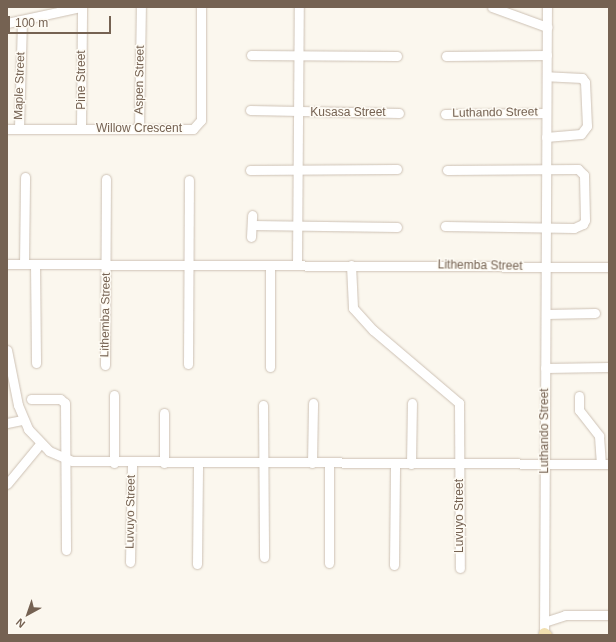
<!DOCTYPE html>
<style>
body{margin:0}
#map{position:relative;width:616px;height:642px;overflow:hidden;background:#fbf7ee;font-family:Arial,sans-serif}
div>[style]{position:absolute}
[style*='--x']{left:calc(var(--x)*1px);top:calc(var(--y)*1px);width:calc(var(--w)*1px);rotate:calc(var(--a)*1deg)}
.roads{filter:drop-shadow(0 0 1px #cdc1b4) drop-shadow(0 0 1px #cdc1b4)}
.minor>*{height:9px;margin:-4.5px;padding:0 4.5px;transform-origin:4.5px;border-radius:4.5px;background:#fff}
.major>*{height:11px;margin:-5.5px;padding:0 5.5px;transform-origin:5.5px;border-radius:5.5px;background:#f1dfaf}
span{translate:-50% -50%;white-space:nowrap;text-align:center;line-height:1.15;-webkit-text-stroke:3px #fefbf4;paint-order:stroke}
.street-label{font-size:12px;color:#756252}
.frame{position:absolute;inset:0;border:8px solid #756252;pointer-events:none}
.north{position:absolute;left:8px;top:594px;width:40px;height:40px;-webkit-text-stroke:3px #fefbf4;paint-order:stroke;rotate:220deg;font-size:11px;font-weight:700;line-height:16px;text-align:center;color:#756252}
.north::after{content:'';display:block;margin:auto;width:14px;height:18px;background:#756252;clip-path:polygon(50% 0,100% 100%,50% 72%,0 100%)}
.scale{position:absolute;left:8px;top:16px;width:103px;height:18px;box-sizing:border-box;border:2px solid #756252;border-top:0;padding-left:5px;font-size:12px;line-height:14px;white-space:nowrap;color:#756252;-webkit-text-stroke:3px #fefbf4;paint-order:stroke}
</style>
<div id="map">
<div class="roads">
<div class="minor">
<div style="--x:492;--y:7;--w:59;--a:20"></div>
<div style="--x:7;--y:23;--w:76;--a:-12.2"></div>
<div style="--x:251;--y:55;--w:146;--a:0.4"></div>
<div style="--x:446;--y:56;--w:101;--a:-0.6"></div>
<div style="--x:250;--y:110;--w:149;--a:1.2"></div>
<div style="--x:445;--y:114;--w:101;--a:-0.6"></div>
<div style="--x:19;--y:128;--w:108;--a:-88.4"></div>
<div style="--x:7;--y:129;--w:186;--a:0"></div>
<div style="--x:193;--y:129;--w:12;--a:-48"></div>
<div style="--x:201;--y:120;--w:113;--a:-90"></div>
<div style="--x:81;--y:129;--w:122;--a:-89.5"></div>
<div style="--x:139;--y:129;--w:122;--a:-89.1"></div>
<div style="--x:546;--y:137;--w:35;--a:-5"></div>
<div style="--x:581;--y:134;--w:10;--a:-53"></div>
<div style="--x:587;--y:126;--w:44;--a:-92.6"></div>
<div style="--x:585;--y:82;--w:5;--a:-127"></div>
<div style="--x:582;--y:78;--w:35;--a:-177"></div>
<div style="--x:250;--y:170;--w:147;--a:-0.4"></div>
<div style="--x:252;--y:225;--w:145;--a:0.8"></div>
<div style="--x:445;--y:226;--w:129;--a:0.9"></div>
<div style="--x:574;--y:228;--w:10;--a:-24"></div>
<div style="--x:583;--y:224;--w:4;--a:-63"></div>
<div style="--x:585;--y:220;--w:45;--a:-91.3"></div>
<div style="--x:584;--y:175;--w:8;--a:-135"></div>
<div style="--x:578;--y:169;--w:131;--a:179.6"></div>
<div style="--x:251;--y:237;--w:22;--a:-87"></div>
<div style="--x:7;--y:264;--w:602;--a:0.29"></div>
<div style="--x:24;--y:264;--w:87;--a:-89.3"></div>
<div style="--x:35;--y:264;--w:99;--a:89.4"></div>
<div style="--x:297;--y:265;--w:258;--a:-89.6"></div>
<div style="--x:351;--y:265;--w:43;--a:87.3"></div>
<div style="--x:353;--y:308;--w:30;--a:48"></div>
<div style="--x:373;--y:330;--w:113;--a:40.3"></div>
<div style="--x:459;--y:403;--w:165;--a:89.7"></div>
<div style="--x:546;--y:314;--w:49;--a:-1.2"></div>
<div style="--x:7;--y:350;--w:56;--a:78.7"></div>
<div style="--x:18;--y:405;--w:26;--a:67"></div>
<div style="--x:28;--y:429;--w:30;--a:46"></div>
<div style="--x:49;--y:451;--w:25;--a:23"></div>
<div style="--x:72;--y:461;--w:537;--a:0.32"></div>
<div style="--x:188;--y:364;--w:184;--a:-89.7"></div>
<div style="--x:105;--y:365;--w:186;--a:-89.7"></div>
<div style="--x:270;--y:367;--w:101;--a:-90"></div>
<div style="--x:545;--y:368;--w:64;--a:-0.9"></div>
<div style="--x:579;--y:396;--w:14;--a:90"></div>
<div style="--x:579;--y:410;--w:33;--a:52"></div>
<div style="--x:599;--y:436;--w:28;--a:86"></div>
<div style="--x:31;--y:399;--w:29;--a:0"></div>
<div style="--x:60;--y:399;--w:6;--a:39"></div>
<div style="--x:65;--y:403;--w:147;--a:89.6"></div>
<div style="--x:263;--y:405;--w:152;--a:89.6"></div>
<div style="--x:7;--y:423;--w:16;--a:-11"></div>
<div style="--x:114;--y:463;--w:68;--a:-90"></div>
<div style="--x:164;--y:463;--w:50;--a:-90"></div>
<div style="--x:312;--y:463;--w:60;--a:-89"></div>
<div style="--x:329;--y:463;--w:100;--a:90"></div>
<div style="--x:411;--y:464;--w:61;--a:-89.1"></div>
<div style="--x:7;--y:484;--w:52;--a:-50.5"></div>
<div style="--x:130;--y:562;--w:99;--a:-88.8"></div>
<div style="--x:197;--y:564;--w:101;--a:-89.4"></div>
<div style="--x:394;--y:565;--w:101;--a:-89.4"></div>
<div style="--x:544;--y:622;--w:22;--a:-18"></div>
<div style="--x:565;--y:615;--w:44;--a:0"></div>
<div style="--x:544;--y:635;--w:628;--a:-89.73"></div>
</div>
<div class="major">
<div style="--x:544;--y:633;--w:3;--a:45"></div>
</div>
</div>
<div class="street-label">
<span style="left:82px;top:80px;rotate:-90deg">Pine Street</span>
<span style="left:140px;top:80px;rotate:-89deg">Aspen Street</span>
<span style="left:20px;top:86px;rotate:-88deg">Maple Street</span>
<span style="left:348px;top:113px">Kusasa Street</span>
<span style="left:495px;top:113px;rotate:-1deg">Luthando Street</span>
<span style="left:139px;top:129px">Willow Crescent</span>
<span style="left:480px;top:266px;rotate:1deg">Lithemba Street</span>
<span style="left:106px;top:315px;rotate:-89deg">Lithemba Street</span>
<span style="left:545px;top:431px;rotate:-90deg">Luthando Street</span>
<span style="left:131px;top:512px;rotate:-89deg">Luvuyo Street</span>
<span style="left:460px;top:516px;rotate:-90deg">Luvuyo Street</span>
</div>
<div class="frame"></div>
<div class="north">N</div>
<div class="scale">100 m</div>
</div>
